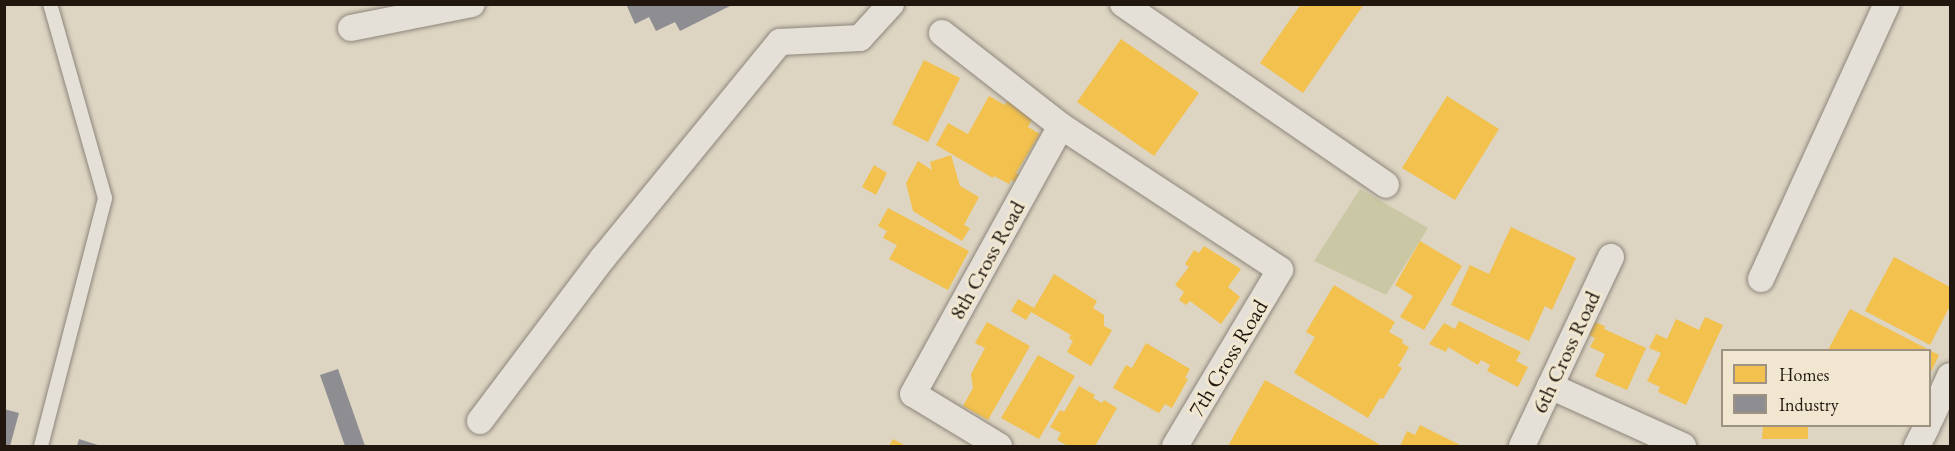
<!DOCTYPE html>
<style>
body{margin:0}
#map{position:relative;width:1955px;height:451px;overflow:hidden;background:#ddd4c2;font-family:"EB Garamond",serif}
div>[style]{position:absolute}
[style*='--x']{left:calc(var(--x)*1px);top:calc(var(--y)*1px);width:calc(var(--w)*1px);rotate:calc(var(--a)*1deg)}
.green>*{inset:0;background:#cac7a4}
.homes>*{inset:0;background:#f2c14e}
.industry>*{inset:0;background:#8d8d92}
.roads{filter:drop-shadow(0 0 2px #8d867b) drop-shadow(0 0 2px #8d867b)}
.lane>*{height:14px;margin:-7px;padding:0 7px;transform-origin:7px;border-radius:7px;background:#e5e0d7}
.street>*{height:26px;margin:-13px;padding:0 13px;transform-origin:13px;border-radius:13px;background:#e5e0d7}
span{translate:-50% -50%;white-space:nowrap;text-align:center;line-height:1.15;-webkit-text-stroke:6px #f1e6d0;paint-order:stroke}
.street-label{font-size:22px;color:#21170f}
.frame{position:absolute;inset:0;border:6px solid #21170f;pointer-events:none}
.legend{position:absolute;left:1721px;top:349px;width:210px;height:78px;box-sizing:border-box;background:#f1e6d0;border:2px solid #9e9383;margin:0;padding:8px 10px;list-style:none;font-size:18px;color:#21170f}
.legend li{display:flex;align-items:center;gap:12px;height:30px}
.legend b{width:30px;border:2px solid #9e9383}
</style>
<div id="map">
<div class="green">
<div style="clip-path:polygon(1360px 189px,1428px 228px,1386px 295px,1314px 261px)"></div>
</div>
<div class="homes">
<div style="clip-path:polygon(1301px 4px,1364px 4px,1303px 93px,1260px 63px)"></div>
<div style="clip-path:polygon(1121px 39px,1199px 93px,1154px 156px,1077px 102px)"></div>
<div style="clip-path:polygon(924px 60px,960px 78px,928px 142px,892px 124px)"></div>
<div style="clip-path:polygon(989px 96px,1005px 105px,1007px 101px,1034px 116px,1028px 127px,1040px 134px,1016px 173px,1020px 175px,1015px 182px,1011px 180px,1009px 184px,994px 176px,993px 178px,936px 145px,948px 123px,968px 134px)"></div>
<div style="clip-path:polygon(1447px 96px,1499px 129px,1455px 200px,1402px 168px)"></div>
<div style="clip-path:polygon(951px 155px,960px 186px,979px 197px,964px 225px,970px 228px,962px 241px,913px 211px,906px 183px,918px 161px,932px 170px,930px 162px)"></div>
<div style="clip-path:polygon(874px 165px,887px 173px,876px 195px,862px 187px)"></div>
<div style="clip-path:polygon(888px 208px,969px 251px,948px 290px,889px 259px,897px 245px,883px 238px,887px 231px,878px 226px)"></div>
<div style="clip-path:polygon(1511px 227px,1576px 258px,1552px 310px,1545px 306px,1529px 341px,1451px 305px,1470px 265px,1489px 274px)"></div>
<div style="clip-path:polygon(1420px 241px,1462px 266px,1424px 330px,1400px 317px,1413px 296px,1395px 285px)"></div>
<div style="clip-path:polygon(1204px 246px,1241px 269px,1228px 287px,1240px 297px,1221px 324px,1190px 301px,1186px 305px,1179px 300px,1184px 292px,1175px 285px,1189px 267px,1185px 264px,1194px 250px,1199px 253px)"></div>
<div style="clip-path:polygon(1894px 257px,1950px 287px,1950px 306px,1930px 345px,1865px 311px)"></div>
<div style="clip-path:polygon(1054px 274px,1097px 301px,1093px 308px,1104px 315px,1104px 326px,1112px 330px,1091px 366px,1067px 352px,1073px 341px,1069px 338px,1071px 335px,1031px 312px,1026px 320px,1011px 311px,1018px 299px,1034px 308px)"></div>
<div style="clip-path:polygon(1334px 285px,1395px 322px,1389px 332px,1403px 340px,1402px 343px,1409px 347px,1398px 366px,1402px 368px,1383px 399px,1380px 398px,1368px 418px,1294px 373px,1315px 337px,1306px 332px)"></div>
<div style="clip-path:polygon(1850px 309px,1939px 355px,1930px 374px,1930px 350px,1828px 350px)"></div>
<div style="clip-path:polygon(1705px 317px,1723px 325px,1686px 405px,1658px 392px,1660px 387px,1647px 381px,1661px 353px,1649px 348px,1656px 334px,1667px 339px,1676px 319px,1699px 330px)"></div>
<div style="clip-path:polygon(1459px 321px,1521px 352px,1516px 361px,1528px 367px,1518px 387px,1487px 371px,1490px 365px,1481px 360px,1478px 365px,1448px 347px,1446px 352px,1429px 344px,1444px 323px,1455px 329px)"></div>
<div style="clip-path:polygon(1592px 321px,1605px 326px,1604px 329px,1646px 348px,1627px 390px,1595px 376px,1605px 354px,1590px 347px,1595px 338px,1587px 334px)"></div>
<div style="clip-path:polygon(987px 322px,1030px 346px,988px 420px,963px 406px,973px 388px,971px 374px,985px 348px,975px 343px)"></div>
<div style="clip-path:polygon(1146px 343px,1190px 369px,1185px 378px,1188px 379px,1172px 408px,1165px 404px,1159px 413px,1113px 388px,1126px 365px,1132px 368px)"></div>
<div style="clip-path:polygon(1038px 355px,1075px 376px,1039px 439px,1001px 418px)"></div>
<div style="clip-path:polygon(1265px 380px,1379px 444px,1378px 446px,1228px 446px)"></div>
<div style="clip-path:polygon(1079px 386px,1095px 395px,1093px 398px,1102px 403px,1104px 400px,1117px 408px,1095px 446px,1068px 446px,1057px 440px,1061px 433px,1050px 427px,1060px 410px,1064px 412px)"></div>
<div style="clip-path:polygon(1420px 425px,1462px 446px,1400px 446px,1407px 431px,1415px 435px)"></div>
<div style="clip-path:polygon(1763px 426px,1808px 426px,1808px 439px,1762px 439px)"></div>
<div style="clip-path:polygon(893px 439px,906px 446px,889px 446px)"></div>
</div>
<div class="industry">
<div style="clip-path:polygon(626px 4px,734px 4px,680px 31px,675px 22px,656px 31px,649px 17px,635px 24px)"></div>
<div style="clip-path:polygon(338px 369px,365px 446px,345px 446px,320px 375px)"></div>
<div style="clip-path:polygon(4px 409px,19px 413px,10px 446px,4px 446px)"></div>
<div style="clip-path:polygon(79px 439px,101px 446px,77px 446px)"></div>
</div>
<div class="roads">
<div class="lane">
<div style="--x:41;--y:446;--w:256;--a:-75.5"></div>
<div style="--x:105;--y:198;--w:202;--a:-105.8"></div>
</div>
<div class="street">
<div style="--x:1123;--y:4;--w:319;--a:34.5"></div>
<div style="--x:351;--y:28;--w:123;--a:-11.2"></div>
<div style="--x:942;--y:33;--w:151;--a:38"></div>
<div style="--x:1061;--y:126;--w:262;--a:33.3"></div>
<div style="--x:1280;--y:270;--w:205;--a:120.8"></div>
<div style="--x:1761;--y:279;--w:302;--a:-65.4"></div>
<div style="--x:1550;--y:386;--w:146;--a:24.3"></div>
<div style="--x:1930;--y:420;--w:48;--a:-65.6"></div>
<div style="--x:480;--y:421;--w:204;--a:-53"></div>
<div style="--x:603;--y:258;--w:279;--a:-50.7"></div>
<div style="--x:780;--y:42;--w:80;--a:-2.9"></div>
<div style="--x:860;--y:38;--w:46;--a:-47.6"></div>
<div style="--x:999;--y:446;--w:100;--a:-148.8"></div>
<div style="--x:913;--y:394;--w:306;--a:-61.1"></div>
<div style="--x:1522;--y:446;--w:209;--a:-64.8"></div>
<div style="--x:1917;--y:446;--w:22;--a:-63"></div>
</div>
</div>
<div class="street-label">
<span style="left:987px;top:260px;rotate:-61deg">8th Cross Road</span>
<span style="left:1566px;top:352px;rotate:-65deg">6th Cross Road</span>
<span style="left:1228px;top:358px;rotate:-59deg">7th Cross Road</span>
</div>
<div class="frame"></div>
<ul class="legend">
<li><b style="height:16px;background:#f2c14e"></b>Homes</li>
<li><b style="height:16px;background:#8d8d92"></b>Industry</li>
</ul>
</div>
